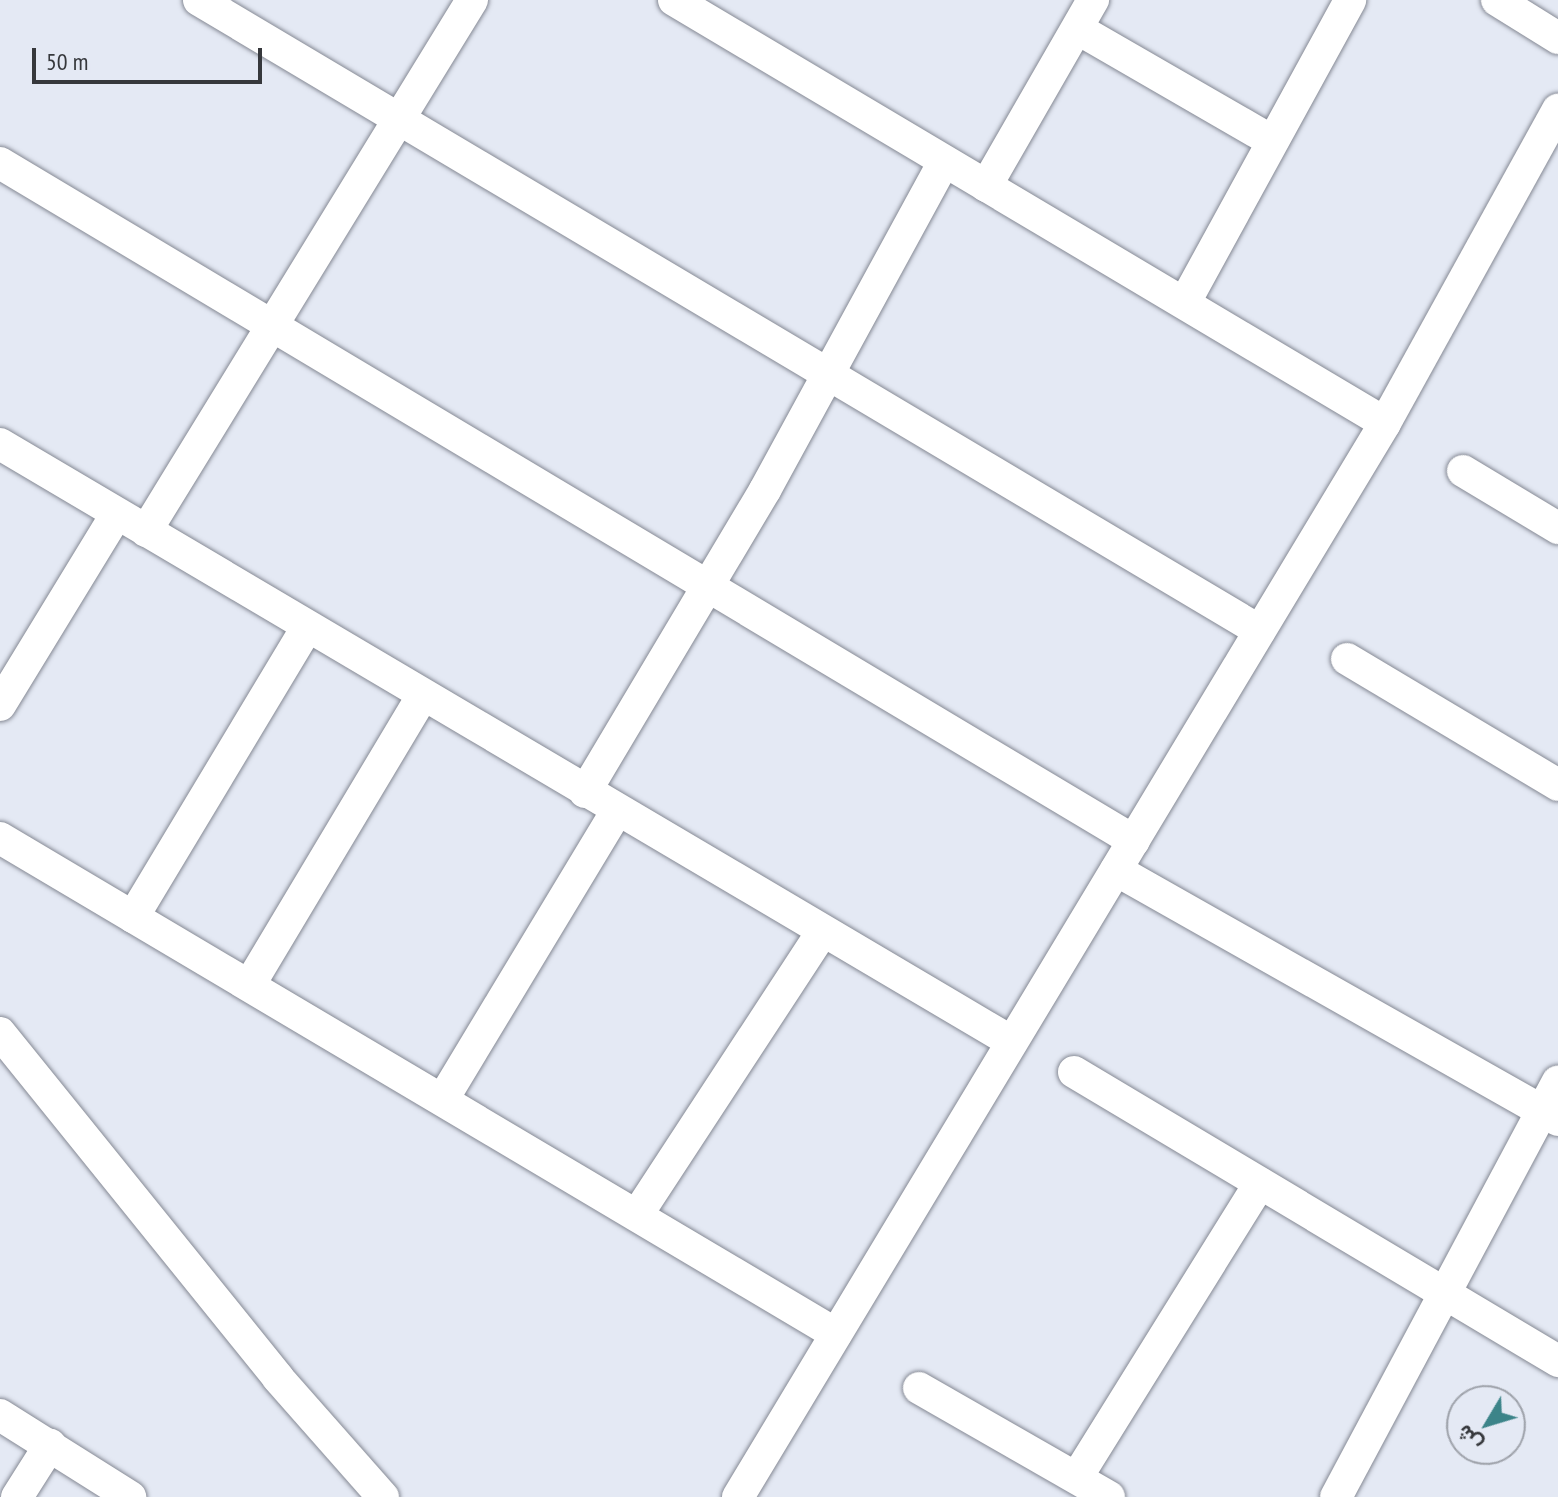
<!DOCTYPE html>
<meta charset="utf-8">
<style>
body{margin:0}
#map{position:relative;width:1558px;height:1497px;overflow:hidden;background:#e4e9f4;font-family:"PT Sans Narrow",Vazirmatn,sans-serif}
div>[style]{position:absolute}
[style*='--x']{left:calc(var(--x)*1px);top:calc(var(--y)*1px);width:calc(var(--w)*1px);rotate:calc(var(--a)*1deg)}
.roads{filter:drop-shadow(0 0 2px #858994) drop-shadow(0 0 2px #858994)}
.minor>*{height:32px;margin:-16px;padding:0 16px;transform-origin:16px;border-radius:16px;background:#fff}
span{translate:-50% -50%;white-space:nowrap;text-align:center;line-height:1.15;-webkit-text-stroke:6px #e4e9f4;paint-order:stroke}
.north{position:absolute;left:1446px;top:1385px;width:80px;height:80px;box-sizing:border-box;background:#e4e9f4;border:2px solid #9ea2aa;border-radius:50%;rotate:232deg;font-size:22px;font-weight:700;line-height:32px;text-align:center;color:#36383c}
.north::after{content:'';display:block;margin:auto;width:28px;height:36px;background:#3c8489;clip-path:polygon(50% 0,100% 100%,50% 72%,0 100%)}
.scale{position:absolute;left:32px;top:48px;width:230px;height:36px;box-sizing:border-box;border:4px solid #36383c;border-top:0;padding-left:10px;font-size:24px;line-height:28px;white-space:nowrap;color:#36383c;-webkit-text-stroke:6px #e4e9f4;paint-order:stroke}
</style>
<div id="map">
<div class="roads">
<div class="minor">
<div style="--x:199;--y:0;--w:1234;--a:30.74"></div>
<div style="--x:674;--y:0;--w:827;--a:30.75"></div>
<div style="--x:1497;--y:0;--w:72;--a:31.9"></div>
<div style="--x:1078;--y:29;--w:224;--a:30"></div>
<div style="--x:0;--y:163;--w:1321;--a:30.87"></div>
<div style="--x:986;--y:186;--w:215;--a:-60.1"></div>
<div style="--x:1185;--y:302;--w:344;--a:-61.3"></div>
<div style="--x:0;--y:444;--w:1175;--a:30.58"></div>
<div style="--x:1463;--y:471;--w:111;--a:31"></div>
<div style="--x:146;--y:531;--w:623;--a:-58.45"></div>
<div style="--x:1347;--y:659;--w:246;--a:30.8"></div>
<div style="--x:0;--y:705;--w:223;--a:-58.6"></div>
<div style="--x:585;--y:792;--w:352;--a:-59.2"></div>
<div style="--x:765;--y:490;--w:374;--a:-61.4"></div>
<div style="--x:0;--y:838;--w:972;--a:30.68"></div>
<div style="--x:1116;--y:870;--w:508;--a:29.49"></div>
<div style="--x:133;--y:917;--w:338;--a:-59"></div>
<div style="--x:250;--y:984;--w:335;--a:-59.1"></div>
<div style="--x:0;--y:1033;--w:443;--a:51.1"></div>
<div style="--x:278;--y:1378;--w:159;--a:48.6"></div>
<div style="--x:1074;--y:1072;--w:564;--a:30.84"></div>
<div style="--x:443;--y:1099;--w:337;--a:-58.9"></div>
<div style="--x:637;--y:1215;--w:339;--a:-56.8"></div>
<div style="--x:919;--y:1388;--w:219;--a:29.8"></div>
<div style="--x:0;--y:1415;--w:154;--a:32.2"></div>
<div style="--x:1077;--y:1477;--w:346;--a:-58.1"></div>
<div style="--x:17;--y:1497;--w:62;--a:-57.6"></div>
<div style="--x:738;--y:1497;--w:1254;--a:-58.93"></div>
<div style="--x:1385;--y:423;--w:358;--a:-61.1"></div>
<div style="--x:1336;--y:1497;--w:471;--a:-61.9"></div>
</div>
</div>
<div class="north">ش</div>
<div class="scale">50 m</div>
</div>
